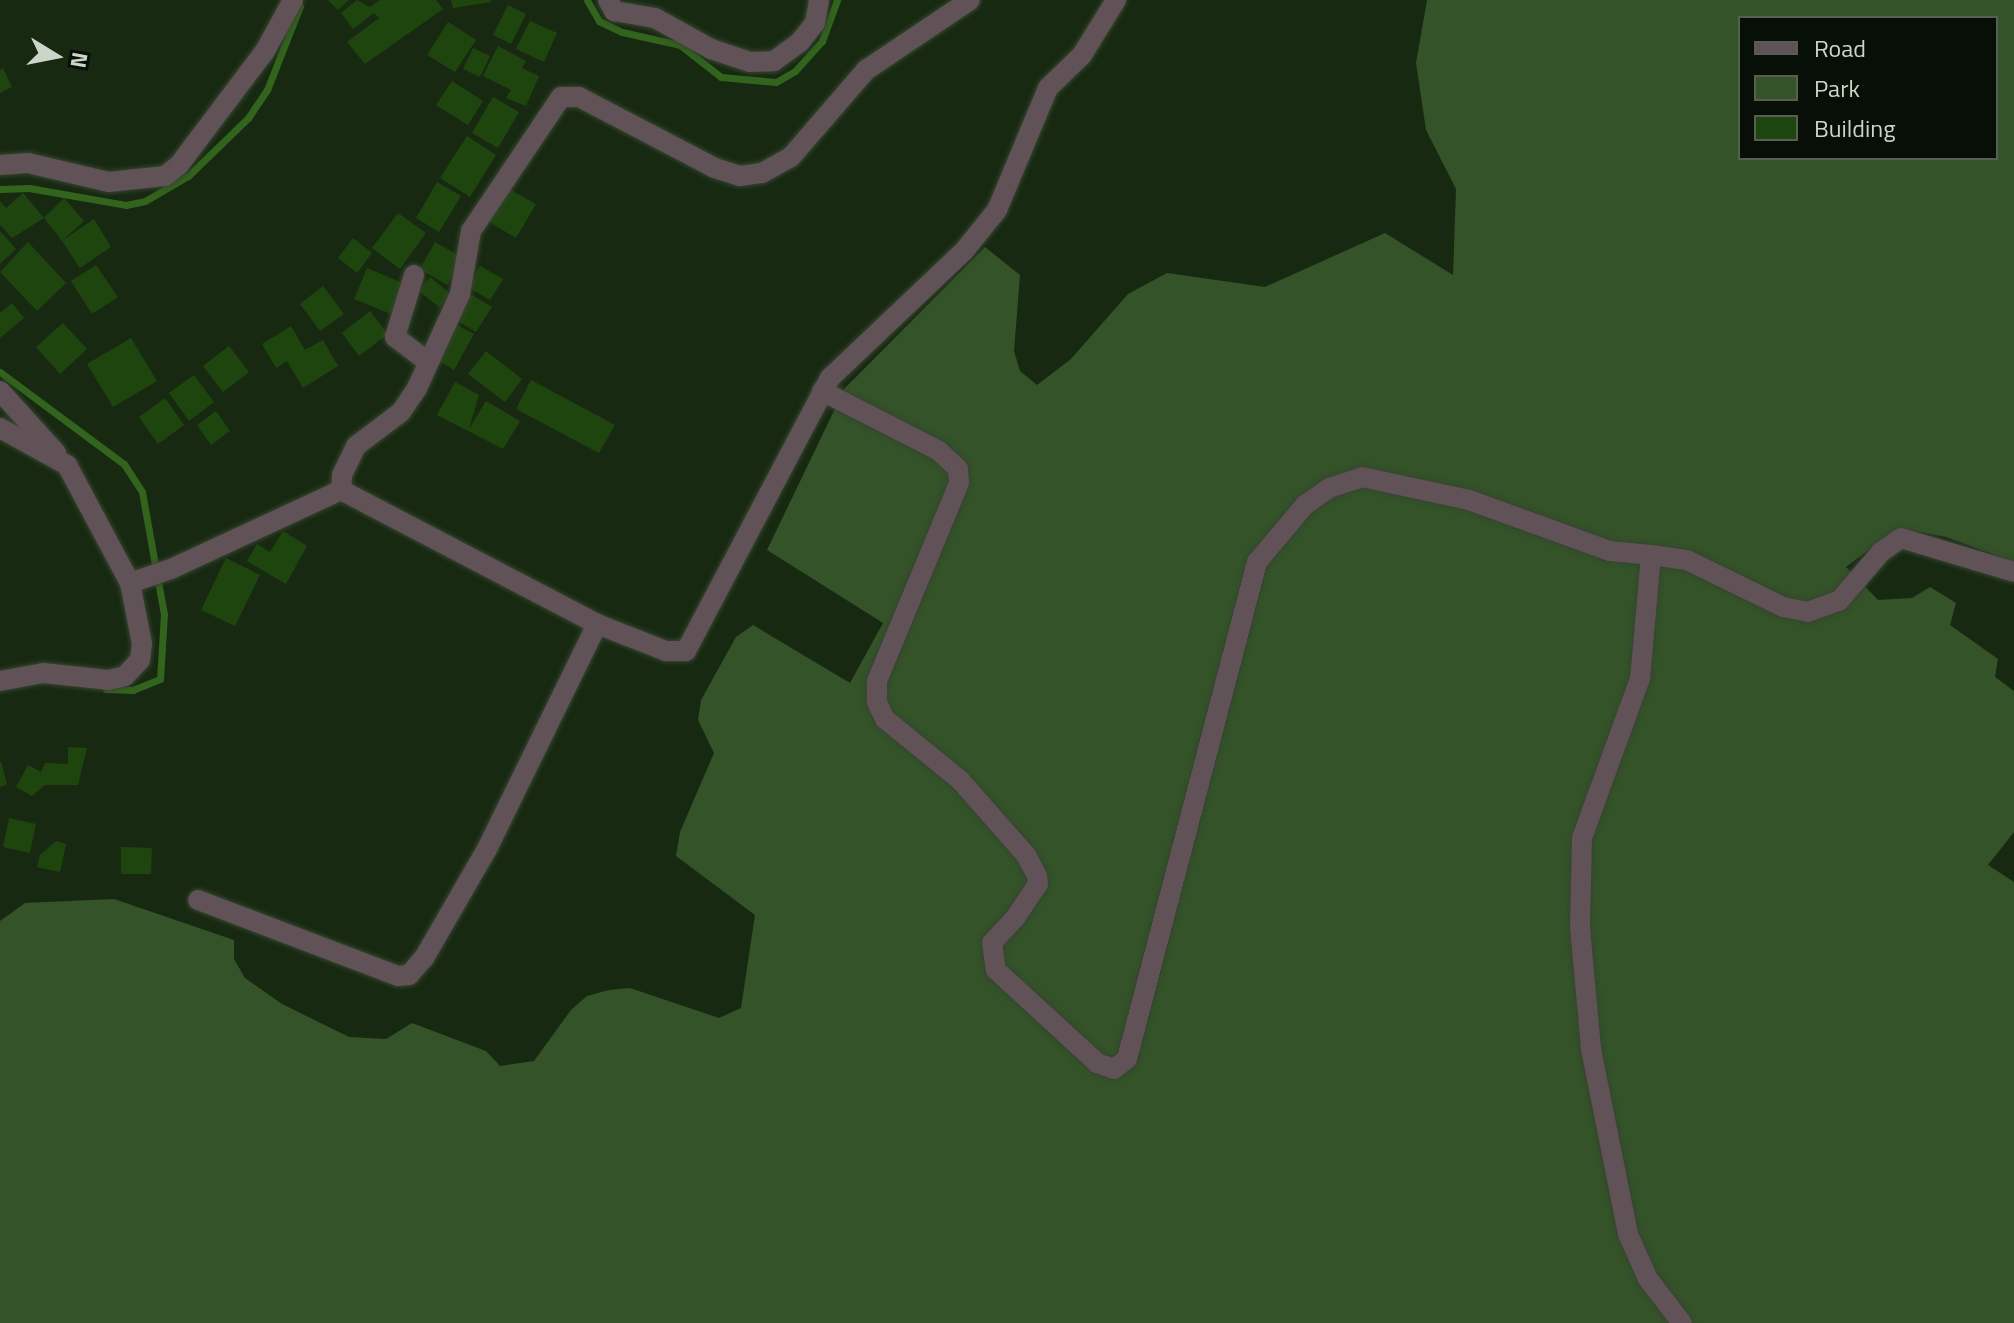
<!DOCTYPE html>
<style>
body{margin:0}
#map{position:relative;width:2014px;height:1323px;overflow:hidden;background:#182912;font-family:"Titillium Web",sans-serif}
div>[style]{position:absolute}
[style*='--x']{left:calc(var(--x)*1px);top:calc(var(--y)*1px);width:calc(var(--w)*1px);rotate:calc(var(--a)*1deg)}
.green>*{inset:0;background:#345329}
.stream>*{height:7px;margin:-3.5px;padding:0 3.5px;transform-origin:3.5px;border-radius:3.5px;background:#32641d}
.building>*{inset:0;background:#1f450f}
.roads{filter:drop-shadow(0 0 2px #35452f) drop-shadow(0 0 2px #35452f)}
.minor>*{height:20px;margin:-10px;padding:0 10px;transform-origin:10px;border-radius:10px;background:#605256}
span{translate:-50% -50%;white-space:nowrap;text-align:center;line-height:1.15;-webkit-text-stroke:8px #080f06;paint-order:stroke}
.legend{position:absolute;left:1738px;top:16px;width:260px;height:144px;box-sizing:border-box;background:#080f06;border:2px solid #565f54;margin:0;padding:10px 14px;list-style:none;font-size:24px;color:#cbd6c8}
.legend li{display:flex;align-items:center;gap:16px;height:40px}
.legend b{width:40px;border:2px solid #565f54}
.north{position:absolute;left:16px;top:16px;width:80px;height:80px;-webkit-text-stroke:6px #080f06;paint-order:stroke;rotate:100deg;font-size:22px;font-weight:700;line-height:32px;text-align:center;color:#cbd6c8}
.north::after{content:'';display:block;margin:auto;width:28px;height:36px;background:#cbd6c8;clip-path:polygon(50% 0,100% 100%,50% 72%,0 100%)}
</style>
<div id="map">
<div class="green">
<div style="clip-path:polygon(evenodd,1427px 0,2014px 0,2014px 562px,1946px 537px,1898px 528px,1846px 567px,1878px 600px,1912px 598px,1930px 587px,1956px 603px,1950px 625px,1998px 659px,1995px 677px,2014px 691px,2014px 832px,1988px 865px,2014px 882px,2014px 1323px,0 1323px,0 921px,25px 903px,114px 899px,234px 940px,234px 959px,245px 978px,282px 1004px,349px 1037px,386px 1039px,412px 1023px,486px 1051px,500px 1066px,534px 1061px,571px 1010px,587px 996px,609px 990px,630px 988px,719px 1018px,741px 1008px,755px 915px,676px 856px,680px 832px,714px 753px,698px 720px,701px 700px,736px 637px,753px 625px,850px 683px,883px 623px,767px 550px,845px 388px,985px 247px,1020px 275px,1014px 351px,1020px 371px,1037px 385px,1071px 359px,1128px 294px,1167px 273px,1265px 287px,1385px 233px,1453px 275px,1456px 189px,1426px 130px,1416px 63px,1427px 0,1740px 18px,1996px 18px,1996px 158px,1740px 158px,1740px 18px)"></div>
</div>
<div class="stream">
<div style="--x:587;--y:0;--w:24;--a:60"></div>
<div style="--x:599;--y:21;--w:25;--a:26"></div>
<div style="--x:622;--y:32;--w:59;--a:12.6"></div>
<div style="--x:680;--y:45;--w:52;--a:38"></div>
<div style="--x:721;--y:77;--w:55;--a:5.2"></div>
<div style="--x:776;--y:82;--w:22;--a:-30"></div>
<div style="--x:795;--y:71;--w:40;--a:-48"></div>
<div style="--x:822;--y:41;--w:44;--a:-69.9"></div>
<div style="--x:0;--y:189;--w:29;--a:-2"></div>
<div style="--x:29;--y:188;--w:98;--a:9.9"></div>
<div style="--x:126;--y:205;--w:19;--a:-12"></div>
<div style="--x:145;--y:201;--w:50;--a:-30.2"></div>
<div style="--x:188;--y:176;--w:83;--a:-44"></div>
<div style="--x:248;--y:118;--w:34;--a:-56"></div>
<div style="--x:267;--y:90;--w:90;--a:-68.6"></div>
<div style="--x:0;--y:372;--w:154;--a:36.6"></div>
<div style="--x:124;--y:464;--w:33;--a:57"></div>
<div style="--x:142;--y:492;--w:124;--a:79.8"></div>
<div style="--x:164;--y:614;--w:65;--a:93.5"></div>
<div style="--x:160;--y:679;--w:29;--a:158"></div>
<div style="--x:133;--y:690;--w:27;--a:-178"></div>
</div>
<div class="building">
<div style="clip-path:polygon(328px 0,349px 0,338px 10px)"></div>
<div style="clip-path:polygon(357px 0,370px 7px,380px 0,436px 0,443px 9px,365px 64px,347px 42px,379px 18px,374px 13px,353px 29px,341px 13px)"></div>
<div style="clip-path:polygon(451px 0,491px 0,491px 2px,453px 8px)"></div>
<div style="clip-path:polygon(508px 5px,526px 14px,511px 44px,493px 35px)"></div>
<div style="clip-path:polygon(530px 21px,557px 33px,544px 62px,516px 49px)"></div>
<div style="clip-path:polygon(448px 22px,476px 40px,455px 72px,427px 55px)"></div>
<div style="clip-path:polygon(498px 46px,526px 61px,522px 68px,539px 76px,526px 106px,506px 98px,511px 90px,483px 76px)"></div>
<div style="clip-path:polygon(473px 48px,490px 56px,480px 77px,463px 69px)"></div>
<div style="clip-path:polygon(3px 68px,12px 87px,0 93px,0 70px)"></div>
<div style="clip-path:polygon(452px 81px,483px 101px,468px 125px,436px 105px)"></div>
<div style="clip-path:polygon(493px 97px,519px 112px,498px 148px,472px 133px)"></div>
<div style="clip-path:polygon(467px 136px,496px 155px,470px 197px,440px 178px)"></div>
<div style="clip-path:polygon(437px 182px,461px 196px,439px 232px,416px 218px)"></div>
<div style="clip-path:polygon(506px 187px,536px 204px,516px 238px,486px 220px)"></div>
<div style="clip-path:polygon(23px 193px,44px 218px,12px 238px,0 225px,0 201px,6px 208px)"></div>
<div style="clip-path:polygon(64px 198px,84px 221px,62px 241px,44px 218px)"></div>
<div style="clip-path:polygon(398px 213px,426px 233px,400px 269px,372px 248px)"></div>
<div style="clip-path:polygon(94px 219px,111px 247px,80px 268px,62px 241px)"></div>
<div style="clip-path:polygon(0 231px,16px 249px,0 264px)"></div>
<div style="clip-path:polygon(353px 238px,372px 253px,357px 273px,338px 258px)"></div>
<div style="clip-path:polygon(28px 242px,66px 283px,37px 311px,0 272px)"></div>
<div style="clip-path:polygon(435px 242px,463px 258px,447px 285px,420px 269px)"></div>
<div style="clip-path:polygon(96px 265px,118px 297px,92px 314px,71px 281px)"></div>
<div style="clip-path:polygon(480px 266px,503px 279px,490px 300px,468px 287px)"></div>
<div style="clip-path:polygon(367px 268px,405px 284px,393px 315px,354px 299px)"></div>
<div style="clip-path:polygon(430px 277px,451px 294px,440px 308px,419px 291px)"></div>
<div style="clip-path:polygon(323px 286px,344px 314px,320px 331px,300px 304px)"></div>
<div style="clip-path:polygon(467px 292px,492px 307px,476px 332px,451px 317px)"></div>
<div style="clip-path:polygon(12px 303px,24px 318px,0 338px,0 313px)"></div>
<div style="clip-path:polygon(370px 311px,388px 334px,359px 356px,342px 333px)"></div>
<div style="clip-path:polygon(63px 323px,87px 349px,60px 374px,36px 347px)"></div>
<div style="clip-path:polygon(455px 324px,474px 334px,454px 370px,436px 359px)"></div>
<div style="clip-path:polygon(291px 326px,305px 350px,323px 340px,338px 366px,303px 388px,287px 361px,276px 368px,262px 344px)"></div>
<div style="clip-path:polygon(131px 338px,157px 381px,113px 407px,87px 364px)"></div>
<div style="clip-path:polygon(229px 346px,249px 372px,223px 392px,203px 366px)"></div>
<div style="clip-path:polygon(486px 351px,522px 379px,505px 402px,468px 374px)"></div>
<div style="clip-path:polygon(194px 375px,214px 402px,189px 421px,169px 393px)"></div>
<div style="clip-path:polygon(531px 380px,615px 425px,599px 453px,516px 409px)"></div>
<div style="clip-path:polygon(455px 382px,479px 395px,469px 429px,486px 401px,520px 421px,503px 449px,437px 415px)"></div>
<div style="clip-path:polygon(165px 398px,184px 425px,158px 444px,139px 417px)"></div>
<div style="clip-path:polygon(216px 411px,230px 431px,211px 445px,197px 425px)"></div>
<div style="clip-path:polygon(283px 531px,307px 546px,286px 584px,247px 561px,257px 544px,270px 552px)"></div>
<div style="clip-path:polygon(226px 558px,260px 575px,235px 626px,201px 610px)"></div>
<div style="clip-path:polygon(68px 747px,87px 748px,78px 785px,45px 785px,32px 796px,16px 787px,28px 765px,41px 772px,45px 763px,68px 764px)"></div>
<div style="clip-path:polygon(1px 761px,7px 785px,0 787px,0 762px)"></div>
<div style="clip-path:polygon(9px 818px,36px 824px,30px 853px,3px 847px)"></div>
<div style="clip-path:polygon(56px 841px,66px 844px,60px 872px,37px 867px,40px 855px)"></div>
<div style="clip-path:polygon(121px 847px,152px 848px,151px 874px,121px 874px)"></div>
</div>
<div class="roads">
<div class="minor">
<div style="--x:608;--y:0;--w:13;--a:61"></div>
<div style="--x:614;--y:11;--w:42;--a:9.7"></div>
<div style="--x:655;--y:18;--w:64;--a:29"></div>
<div style="--x:711;--y:49;--w:41;--a:18.4"></div>
<div style="--x:750;--y:62;--w:24;--a:-2"></div>
<div style="--x:774;--y:61;--w:32;--a:-36"></div>
<div style="--x:800;--y:42;--w:24;--a:-52"></div>
<div style="--x:815;--y:23;--w:23;--a:-80"></div>
<div style="--x:0;--y:165;--w:28;--a:-4"></div>
<div style="--x:28;--y:163;--w:83;--a:13.2"></div>
<div style="--x:109;--y:182;--w:56;--a:-6.1"></div>
<div style="--x:165;--y:176;--w:18;--a:-38"></div>
<div style="--x:179;--y:165;--w:143;--a:-53"></div>
<div style="--x:265;--y:51;--w:58;--a:-61.2"></div>
<div style="--x:414;--y:275;--w:65;--a:107"></div>
<div style="--x:395;--y:337;--w:41;--a:37.1"></div>
<div style="--x:0;--y:391;--w:84;--a:47.9"></div>
<div style="--x:822;--y:391;--w:131;--a:27.1"></div>
<div style="--x:939;--y:451;--w:26;--a:43"></div>
<div style="--x:958;--y:469;--w:14;--a:86"></div>
<div style="--x:959;--y:483;--w:214;--a:112.5"></div>
<div style="--x:877;--y:681;--w:21;--a:90"></div>
<div style="--x:877;--y:702;--w:19;--a:65"></div>
<div style="--x:885;--y:719;--w:97;--a:39.1"></div>
<div style="--x:960;--y:780;--w:100;--a:48.7"></div>
<div style="--x:1026;--y:855;--w:24;--a:62"></div>
<div style="--x:1037;--y:876;--w:8;--a:83"></div>
<div style="--x:1038;--y:884;--w:40;--a:124"></div>
<div style="--x:1016;--y:917;--w:35;--a:133"></div>
<div style="--x:992;--y:943;--w:27;--a:82"></div>
<div style="--x:996;--y:970;--w:137;--a:42.6"></div>
<div style="--x:1097;--y:1063;--w:18;--a:19"></div>
<div style="--x:1114;--y:1069;--w:16;--a:-38"></div>
<div style="--x:1127;--y:1059;--w:514;--a:-75.34"></div>
<div style="--x:1257;--y:562;--w:75;--a:-49.9"></div>
<div style="--x:1305;--y:505;--w:29;--a:-35"></div>
<div style="--x:1329;--y:488;--w:35;--a:-18"></div>
<div style="--x:1362;--y:477;--w:109;--a:12.1"></div>
<div style="--x:1469;--y:500;--w:150;--a:19.9"></div>
<div style="--x:1610;--y:551;--w:41;--a:5.6"></div>
<div style="--x:0;--y:428;--w:77;--a:28.9"></div>
<div style="--x:67;--y:465;--w:134;--a:61.9"></div>
<div style="--x:130;--y:583;--w:43;--a:-18.9"></div>
<div style="--x:171;--y:569;--w:187;--a:-24.9"></div>
<div style="--x:341;--y:490;--w:15;--a:-86"></div>
<div style="--x:342;--y:475;--w:32;--a:-64"></div>
<div style="--x:356;--y:446;--w:56;--a:-37.1"></div>
<div style="--x:401;--y:412;--w:29;--a:-56"></div>
<div style="--x:417;--y:388;--w:103;--a:-65.4"></div>
<div style="--x:460;--y:294;--w:64;--a:-80.1"></div>
<div style="--x:471;--y:231;--w:161;--a:-56.1"></div>
<div style="--x:561;--y:97;--w:18;--a:0"></div>
<div style="--x:579;--y:97;--w:153;--a:27.6"></div>
<div style="--x:715;--y:168;--w:26;--a:18"></div>
<div style="--x:740;--y:176;--w:22;--a:-8"></div>
<div style="--x:762;--y:173;--w:33;--a:-29"></div>
<div style="--x:791;--y:157;--w:115;--a:-49.2"></div>
<div style="--x:866;--y:70;--w:125;--a:-33.9"></div>
<div style="--x:341;--y:490;--w:289;--a:27.6"></div>
<div style="--x:597;--y:624;--w:74;--a:21.4"></div>
<div style="--x:666;--y:651;--w:20;--a:0"></div>
<div style="--x:686;--y:651;--w:309;--a:-62.2"></div>
<div style="--x:830;--y:378;--w:185;--a:-43.5"></div>
<div style="--x:964;--y:251;--w:53;--a:-51.2"></div>
<div style="--x:997;--y:210;--w:132;--a:-67.3"></div>
<div style="--x:1048;--y:88;--w:47;--a:-44.1"></div>
<div style="--x:1082;--y:55;--w:65;--a:-58.3"></div>
<div style="--x:0;--y:681;--w:44;--a:-10.5"></div>
<div style="--x:43;--y:673;--w:65;--a:6.1"></div>
<div style="--x:108;--y:680;--w:17;--a:-13"></div>
<div style="--x:125;--y:676;--w:22;--a:-47"></div>
<div style="--x:140;--y:660;--w:16;--a:-83"></div>
<div style="--x:142;--y:644;--w:62;--a:-101.1"></div>
<div style="--x:198;--y:900;--w:214;--a:20.8"></div>
<div style="--x:398;--y:976;--w:11;--a:-5"></div>
<div style="--x:409;--y:975;--w:23;--a:-49"></div>
<div style="--x:424;--y:958;--w:126;--a:-60"></div>
<div style="--x:487;--y:849;--w:250;--a:-63.9"></div>
<div style="--x:1682;--y:1323;--w:56;--a:-127.7"></div>
<div style="--x:1648;--y:1279;--w:49;--a:-114"></div>
<div style="--x:1628;--y:1234;--w:190;--a:-101.3"></div>
<div style="--x:1591;--y:1048;--w:122;--a:-95.2"></div>
<div style="--x:1580;--y:926;--w:88;--a:-88.7"></div>
<div style="--x:1582;--y:838;--w:169;--a:-70"></div>
<div style="--x:1640;--y:679;--w:124;--a:-84.9"></div>
<div style="--x:1651;--y:555;--w:36;--a:8"></div>
<div style="--x:1687;--y:560;--w:107;--a:26.1"></div>
<div style="--x:1783;--y:607;--w:25;--a:11"></div>
<div style="--x:1808;--y:612;--w:33;--a:-20"></div>
<div style="--x:1839;--y:601;--w:65;--a:-49.4"></div>
<div style="--x:1881;--y:552;--w:24;--a:-35"></div>
<div style="--x:1901;--y:538;--w:118;--a:16.7"></div>
</div>
</div>
<ul class="legend">
<li><b style="height:10px;background:#605256"></b>Road</li>
<li><b style="height:22px;background:#345329"></b>Park</li>
<li><b style="height:22px;background:#1f450f"></b>Building</li>
</ul>
<div class="north">N</div>
</div>
